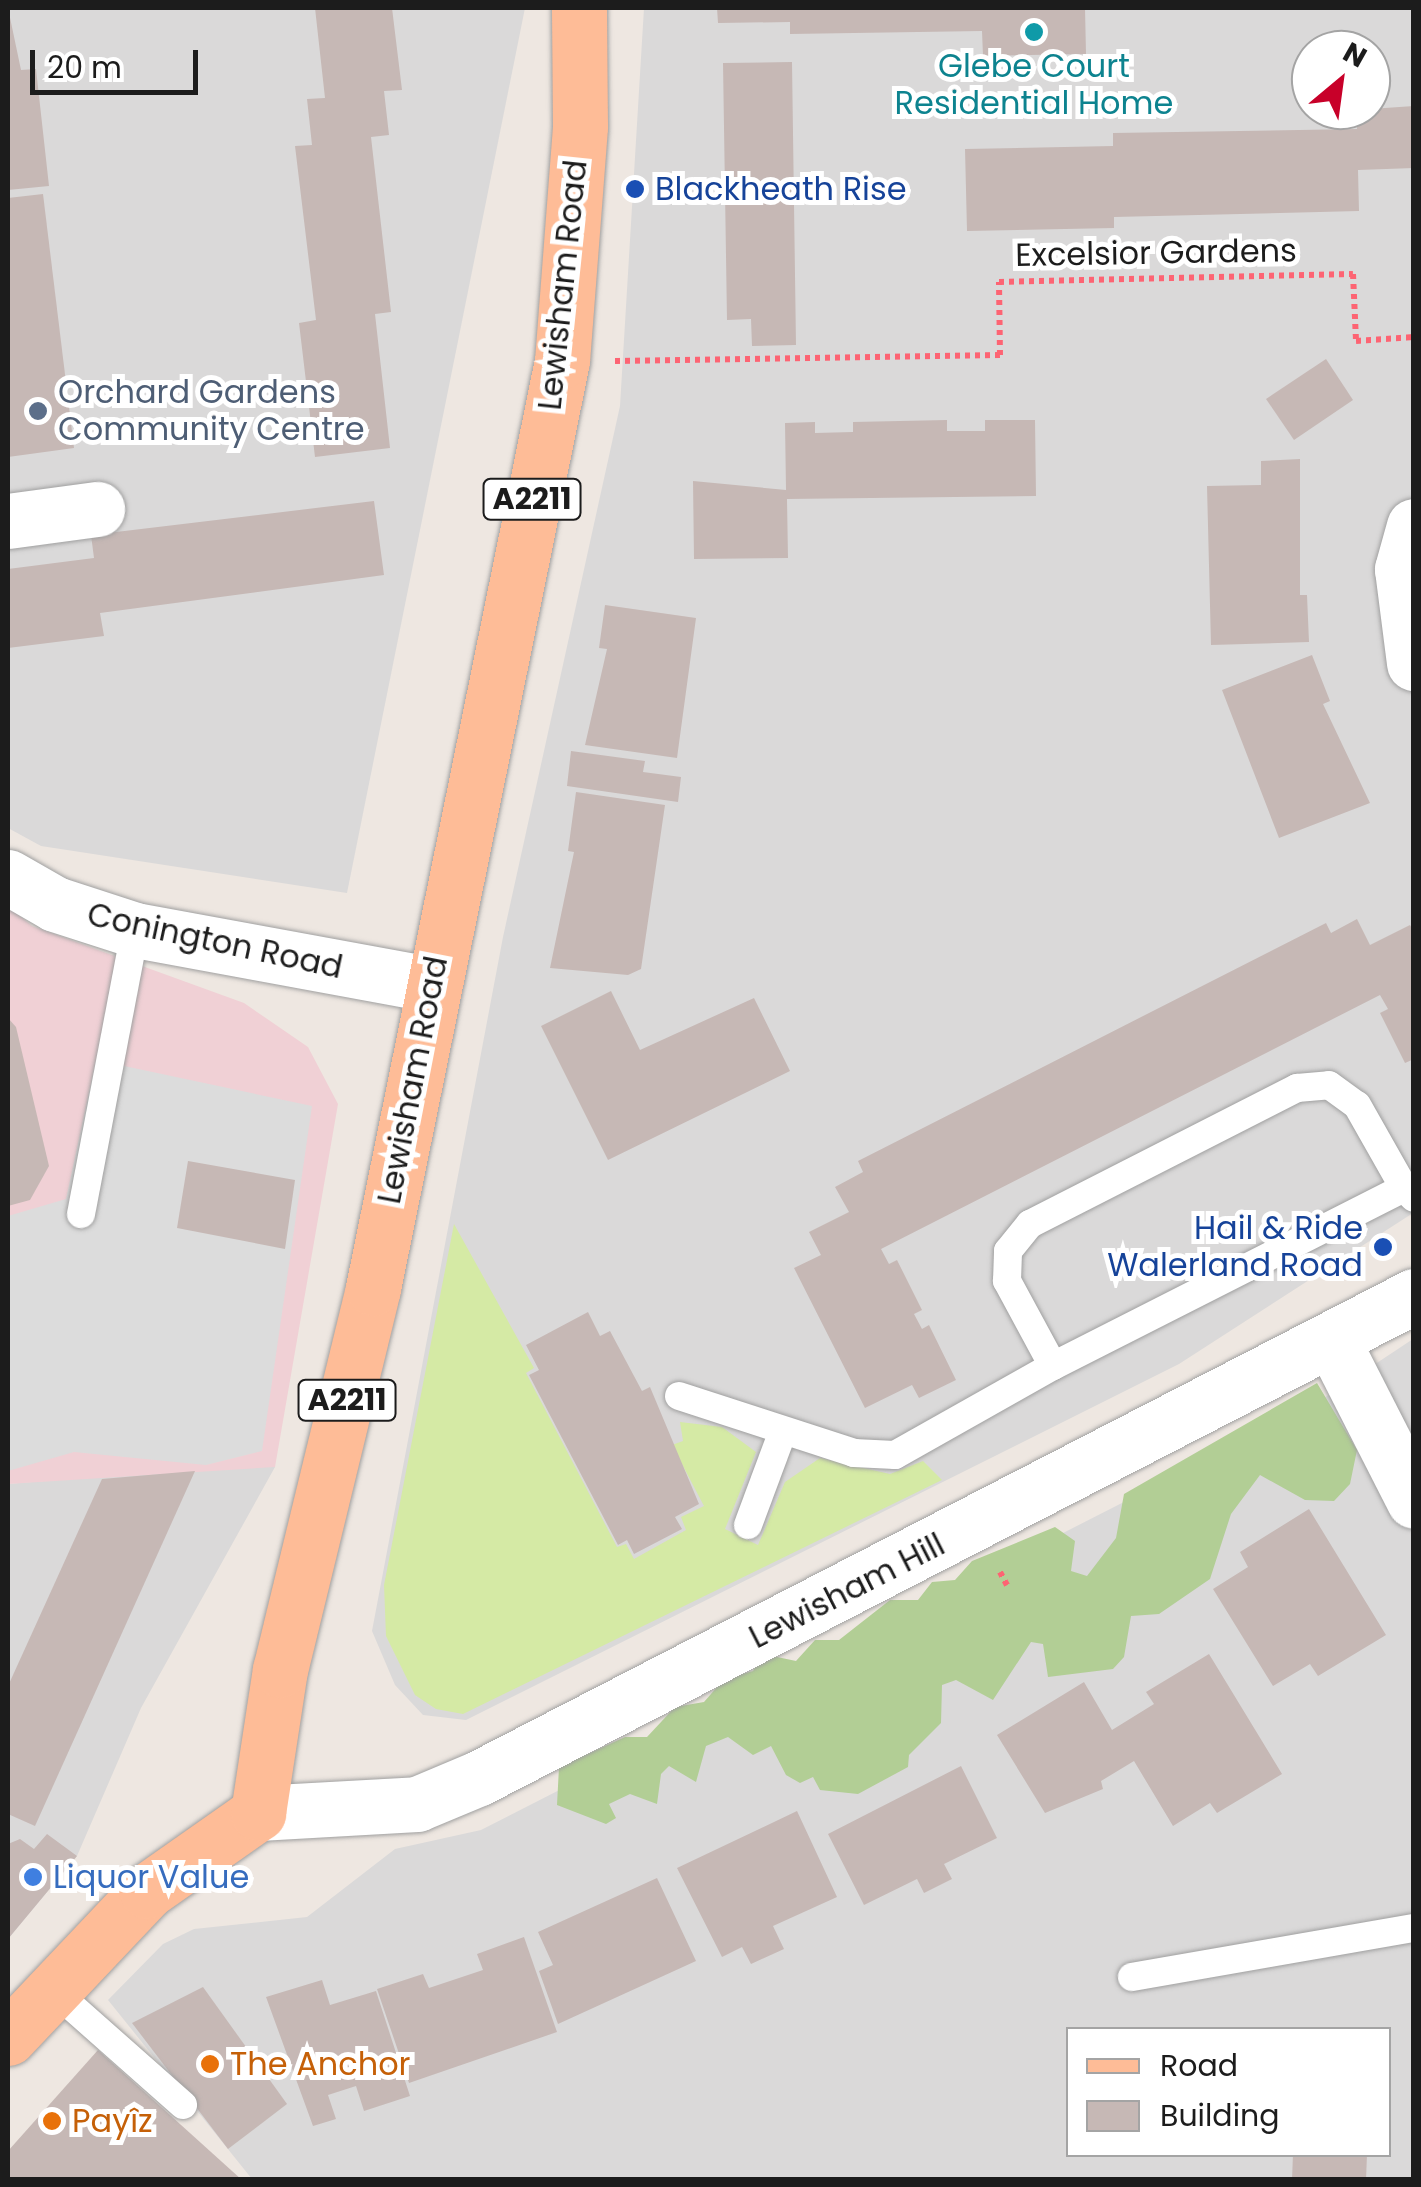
<!DOCTYPE html>
<meta charset="utf-8">
<style>
body{margin:0}
#map{position:relative;width:1421px;height:2187px;overflow:hidden;background:#eee7e1;font-family:Poppins,sans-serif}
div>[style]{position:absolute}
[style*='--x']{left:calc(var(--x)*1px);top:calc(var(--y)*1px);width:calc(var(--w)*1px);rotate:calc(var(--a)*1deg)}
.residential>*{inset:0;background:#dad9d9}
.commercial>*{inset:0;background:#f0d0d5}
.grass>*{inset:0;background:#d5eaa5}
.forest>*{inset:0;background:#b2ce95}
.parking>*{inset:0;background:#dcdcdc}
.building>*{inset:0;background:#c6b8b5}
.path>*{height:6px;margin-top:-3px;transform-origin:0;background:repeating-linear-gradient(90deg,#fd6473 0 5px,transparent 0 10px)}
.roads{filter:drop-shadow(0 0 2px #a0a0a0) drop-shadow(0 0 2px #a0a0a0)}
.service>*{height:28px;margin:-14px;padding:0 14px;transform-origin:14px;border-radius:14px;background:#fff}
.minor>*{height:55px;margin:-27.5px;padding:0 27.5px;transform-origin:27.5px;border-radius:27.5px;background:#fff}
.tertiary>*{height:55px;margin:-27.5px;padding:0 27.5px;transform-origin:27.5px;border-radius:27.5px;background:#fff}
.primary>*{height:55px;margin:-27.5px;padding:0 27.5px;transform-origin:27.5px;border-radius:27.5px;background:#febc97}
.dots>*{width:28px;height:28px;translate:-50% -50%;box-sizing:border-box;border:5px solid #fff;border-radius:50%}
span{translate:-50% -50%;white-space:nowrap;text-align:center;line-height:1.15;-webkit-text-stroke:10px #fff;paint-order:stroke}
.shield-label span{padding:2px 8px;background:#fff;border:2px solid;border-radius:8px;-webkit-text-stroke-width:0}
.shield-label{font-size:30px;color:#1c1c1c;font-weight:700}
.culture-label{font-size:32px;color:#0d838f}
.transit-label{font-size:32px;color:#164399}
.left{translate:0 -50%;text-align:left}
.right{translate:-100% -50%;text-align:right}
.street-label{font-size:32px;color:#1c1c1c}
.service-label{font-size:32px;color:#4e5e75}
.shop-label{font-size:32px;color:#366cbe}
.food-label{font-size:32px;color:#c56008}
.frame{position:absolute;inset:0;border:10px solid #1c1c1c;pointer-events:none}
.legend{position:absolute;left:1066px;top:2027px;width:325px;height:130px;box-sizing:border-box;background:#fff;border:2px solid #a4a4a4;margin:0;padding:12px 18px;list-style:none;font-size:30px;color:#1c1c1c}
.legend li{display:flex;align-items:center;gap:20px;height:50px}
.legend b{width:50px;border:2px solid #a4a4a4}
.north{position:absolute;left:1291px;top:30px;width:100px;height:100px;box-sizing:border-box;background:#fff;border:2px solid #a4a4a4;border-radius:50%;rotate:29deg;font-size:28px;font-weight:700;line-height:40px;text-align:center;color:#1c1c1c}
.north::after{content:'';display:block;margin:auto;width:35px;height:45px;background:#c80029;clip-path:polygon(50% 0,100% 100%,50% 72%,0 100%)}
.scale{position:absolute;left:30px;top:50px;width:168px;height:45px;box-sizing:border-box;border:5px solid #1c1c1c;border-top:0;padding-left:12px;font-size:30px;line-height:35px;white-space:nowrap;color:#1c1c1c;-webkit-text-stroke:8px #fff;paint-order:stroke}
</style>
<div id="map">
<div class="residential">
<div style="clip-path:polygon(8px 8px,525px 8px,347px 893px,41px 846px,8px 828px)"></div>
<div style="clip-path:polygon(evenodd,644px 8px,1413px 8px,1413px 1213px,1179px 1364px,466px 1720px,423px 1715px,395px 1685px,372px 1631px,503px 937px,620px 406px,644px 8px,1311px 50px,1371px 50px,1371px 110px,1311px 110px,1311px 50px)"></div>
<div style="clip-path:polygon(evenodd,1413px 1339px,1413px 2179px,252px 2179px,108px 2000px,163px 1944px,194px 1929px,307px 1917px,395px 1849px,481px 1830px,1312px 1406px,1413px 1339px,1068px 2030px,1388px 2030px,1388px 2154px,1068px 2154px,1068px 2030px)"></div>
<div style="clip-path:polygon(211px 1467px,275px 1467px,141px 1708px,77px 1856px,8px 1939px,8px 1484px)"></div>
</div>
<div class="commercial">
<div style="clip-path:polygon(8px 906px,32px 926px,244px 1003px,308px 1047px,338px 1104px,275px 1467px,8px 1484px)"></div>
</div>
<div class="grass">
<div style="clip-path:polygon(454px 1224px,534px 1368px,526px 1373px,617px 1547px,626px 1544px,634px 1559px,686px 1530px,681px 1517px,704px 1506px,672px 1445px,683px 1441px,680px 1422px,722px 1427px,756px 1452px,725px 1529px,758px 1545px,785px 1482px,820px 1458px,890px 1474px,923px 1461px,942px 1480px,463px 1714px,436px 1709px,415px 1695px,386px 1636px,384px 1585px)"></div>
</div>
<div class="forest">
<div style="clip-path:polygon(1317px 1383px,1357px 1450px,1350px 1484px,1334px 1501px,1305px 1500px,1260px 1475px,1231px 1514px,1210px 1579px,1159px 1614px,1131px 1616px,1124px 1657px,1113px 1669px,1048px 1677px,1043px 1644px,1031px 1642px,993px 1700px,956px 1680px,942px 1685px,941px 1723px,909px 1755px,908px 1767px,858px 1794px,820px 1790px,813px 1777px,800px 1783px,786px 1775px,771px 1746px,753px 1755px,728px 1737px,706px 1746px,696px 1782px,669px 1766px,661px 1774px,657px 1804px,630px 1794px,609px 1804px,616px 1818px,606px 1824px,557px 1805px,559px 1767px,625px 1737px,647px 1737px,675px 1707px,704px 1702px,724px 1679px,753px 1671px,763px 1654px,796px 1661px,815px 1640px,839px 1640px,890px 1600px,918px 1600px,932px 1582px,955px 1580px,972px 1561px,1055px 1527px,1075px 1541px,1071px 1571px,1087px 1576px,1116px 1538px,1124px 1494px)"></div>
</div>
<div class="parking">
<div style="clip-path:polygon(96px 1060px,312px 1106px,262px 1451px,206px 1465px,74px 1452px,8px 1471px,8px 1216px,66px 1199px)"></div>
</div>
<div class="building">
<div style="clip-path:polygon(8px 8px,21px 70px,36px 69px,49px 186px,8px 190px)"></div>
<div style="clip-path:polygon(315px 8px,392px 8px,402px 90px,384px 91px,389px 135px,371px 137px,391px 312px,375px 314px,390px 448px,315px 457px,299px 323px,316px 320px,295px 146px,312px 145px,307px 99px,325px 98px)"></div>
<div style="clip-path:polygon(717px 8px,1085px 8px,1086px 54px,983px 56px,982px 31px,790px 34px,790px 22px,718px 23px)"></div>
<div style="clip-path:polygon(792px 62px,796px 345px,752px 346px,751px 319px,727px 320px,723px 63px)"></div>
<div style="clip-path:polygon(1414px 106px,1414px 168px,1358px 170px,1359px 211px,1114px 217px,1114px 228px,967px 231px,965px 149px,1113px 146px,1113px 133px,1357px 129px,1356px 110px)"></div>
<div style="clip-path:polygon(43px 194px,74px 448px,8px 457px,8px 198px)"></div>
<div style="clip-path:polygon(1326px 359px,1353px 400px,1294px 440px,1266px 399px)"></div>
<div style="clip-path:polygon(947px 420px,947px 431px,985px 431px,985px 420px,1035px 420px,1036px 496px,787px 499px,788px 558px,694px 559px,693px 481px,786px 490px,785px 423px,815px 422px,815px 433px,853px 432px,853px 422px)"></div>
<div style="clip-path:polygon(1300px 459px,1300px 595px,1307px 595px,1309px 642px,1211px 645px,1207px 486px,1261px 485px,1261px 461px)"></div>
<div style="clip-path:polygon(374px 501px,384px 575px,100px 613px,104px 636px,8px 648px,8px 569px,94px 558px,91px 535px)"></div>
<div style="clip-path:polygon(605px 605px,696px 618px,677px 758px,585px 745px,607px 649px,599px 648px)"></div>
<div style="clip-path:polygon(1312px 655px,1330px 701px,1323px 704px,1370px 803px,1279px 838px,1222px 690px)"></div>
<div style="clip-path:polygon(571px 751px,645px 761px,643px 772px,681px 777px,678px 802px,567px 786px)"></div>
<div style="clip-path:polygon(576px 792px,665px 805px,641px 969px,628px 975px,550px 968px,574px 852px,568px 851px)"></div>
<div style="clip-path:polygon(1357px 919px,1370px 945px,1410px 925px,1414px 932px,1414px 1059px,1405px 1063px,1380px 1013px,1388px 1009px,1380px 995px,881px 1249px,889px 1264px,897px 1260px,922px 1310px,914px 1314px,922px 1329px,929px 1325px,956px 1380px,919px 1398px,912px 1385px,865px 1408px,794px 1268px,821px 1255px,809px 1232px,849px 1212px,835px 1187px,863px 1172px,858px 1161px,1326px 923px,1331px 933px)"></div>
<div style="clip-path:polygon(611px 991px,640px 1050px,754px 998px,790px 1071px,608px 1160px,541px 1026px)"></div>
<div style="clip-path:polygon(8px 1018px,16px 1027px,49px 1166px,30px 1200px,8px 1206px)"></div>
<div style="clip-path:polygon(188px 1161px,295px 1180px,285px 1249px,177px 1228px)"></div>
<div style="clip-path:polygon(588px 1312px,600px 1336px,610px 1331px,642px 1391px,650px 1387px,699px 1504px,675px 1517px,682px 1529px,634px 1554px,627px 1540px,618px 1545px,529px 1375px,539px 1370px,526px 1345px)"></div>
<div style="clip-path:polygon(195px 1471px,35px 1826px,8px 1814px,8px 1686px,102px 1479px)"></div>
<div style="clip-path:polygon(1309px 1509px,1386px 1635px,1318px 1676px,1310px 1664px,1273px 1686px,1213px 1589px,1248px 1567px,1240px 1552px)"></div>
<div style="clip-path:polygon(1209px 1654px,1282px 1774px,1217px 1813px,1210px 1803px,1173px 1826px,1134px 1761px,1101px 1781px,1103px 1789px,1045px 1813px,997px 1735px,1084px 1682px,1112px 1730px,1154px 1704px,1146px 1692px)"></div>
<div style="clip-path:polygon(961px 1766px,997px 1838px,944px 1864px,952px 1879px,924px 1893px,917px 1879px,864px 1905px,828px 1834px)"></div>
<div style="clip-path:polygon(797px 1811px,837px 1897px,773px 1926px,784px 1949px,751px 1964px,742px 1947px,722px 1957px,677px 1868px)"></div>
<div style="clip-path:polygon(47px 1834px,77px 1856px,8px 1939px,8px 1844px,20px 1839px,34px 1849px)"></div>
<div style="clip-path:polygon(657px 1878px,696px 1961px,558px 2024px,539px 1971px,553px 1965px,538px 1932px)"></div>
<div style="clip-path:polygon(524px 1937px,557px 2032px,409px 2083px,377px 1989px,423px 1974px,429px 1988px,483px 1970px,477px 1954px)"></div>
<div style="clip-path:polygon(322px 1980px,330px 2005px,376px 1991px,410px 2096px,364px 2111px,356px 2086px,328px 2095px,336px 2119px,313px 2126px,266px 1997px)"></div>
<div style="clip-path:polygon(203px 1987px,287px 2104px,228px 2149px,132px 2023px)"></div>
<div style="clip-path:polygon(98px 2050px,242px 2180px,8px 2180px,8px 2151px)"></div>
<div style="clip-path:polygon(1293px 2154px,1367px 2154px,1366px 2180px,1292px 2180px)"></div>
</div>
<div class="path">
<div style="--x:615;--y:361;--w:385;--a:-0.9"></div>
<div style="--x:1000;--y:355;--w:73;--a:-90.8"></div>
<div style="--x:999;--y:282;--w:354;--a:-1.3"></div>
<div style="--x:1353;--y:274;--w:67;--a:87.4"></div>
<div style="--x:1356;--y:341;--w:58;--a:-3.9"></div>
<div style="--x:1000;--y:1572;--w:15;--a:62"></div>
</div>
<div class="roads">
<div class="service">
<div style="--x:81;--y:1214;--w:289;--a:-79.2"></div>
<div style="--x:1053;--y:1366;--w:394;--a:-26.9"></div>
<div style="--x:1404;--y:1188;--w:14;--a:45"></div>
<div style="--x:679;--y:1396;--w:184;--a:18"></div>
<div style="--x:854;--y:1453;--w:41;--a:2.8"></div>
<div style="--x:895;--y:1455;--w:181;--a:-29.4"></div>
<div style="--x:1053;--y:1366;--w:97;--a:-118.4"></div>
<div style="--x:1007;--y:1281;--w:30;--a:-88"></div>
<div style="--x:1008;--y:1251;--w:35;--a:-51"></div>
<div style="--x:1030;--y:1224;--w:300;--a:-27"></div>
<div style="--x:1297;--y:1088;--w:32;--a:-5"></div>
<div style="--x:1329;--y:1085;--w:34;--a:36"></div>
<div style="--x:1357;--y:1105;--w:95;--a:60.5"></div>
<div style="--x:748;--y:1525;--w:100;--a:-69.6"></div>
<div style="--x:1132;--y:1977;--w:286;--a:-9.9"></div>
<div style="--x:52;--y:1989;--w:175;--a:41.5"></div>
</div>
<div class="minor">
<div style="--x:8;--y:521;--w:90;--a:-7.7"></div>
<div style="--x:1414;--y:526;--w:45;--a:105.6"></div>
<div style="--x:1402;--y:569;--w:95;--a:82.7"></div>
<div style="--x:8;--y:877;--w:54;--a:29.9"></div>
<div style="--x:55;--y:904;--w:84;--a:18"></div>
<div style="--x:135;--y:930;--w:300;--a:10.4"></div>
<div style="--x:1333;--y:1342;--w:178;--a:63"></div>
</div>
<div class="tertiary">
<div style="--x:258;--y:1813;--w:159;--a:-3.2"></div>
<div style="--x:417;--y:1804;--w:67;--a:-22.8"></div>
<div style="--x:479;--y:1778;--w:1052;--a:-27.27"></div>
</div>
<div class="primary">
<div style="--x:8;--y:2038;--w:202;--a:-46.6"></div>
<div style="--x:147;--y:1891;--w:136;--a:-35.1"></div>
<div style="--x:258;--y:1813;--w:145;--a:-81.3"></div>
<div style="--x:280;--y:1670;--w:393;--a:-76.3"></div>
<div style="--x:373;--y:1288;--w:946;--a:-78.48"></div>
<div style="--x:562;--y:361;--w:236;--a:-85.6"></div>
<div style="--x:580;--y:126;--w:118;--a:-90.5"></div>
</div>
</div>
<div class="dots">
<div style="left:1034px;top:32px;background:#0f9aa8"></div>
<div style="left:635px;top:189px;background:#1a4fb4"></div>
<div style="left:38px;top:411px;background:#5c6f8a"></div>
<div style="left:1383px;top:1247px;background:#1a4fb4"></div>
<div style="left:33px;top:1877px;background:#3f7fe0"></div>
<div style="left:210px;top:2064px;background:#e8710a"></div>
<div style="left:52px;top:2121px;background:#e8710a"></div>
</div>
<div class="shield-label">
<span style="left:532px;top:499px">A2211</span>
<span style="left:347px;top:1400px">A2211</span>
</div>
<div class="culture-label">
<span style="left:1034px;top:85px">Glebe Court<br>Residential Home</span>
</div>
<div class="transit-label">
<span class="left" style="left:655px;top:189px">Blackheath Rise</span>
<span class="right" style="left:1363px;top:1247px">Hail &amp; Ride<br>Walerland Road</span>
</div>
<div class="street-label">
<span style="left:1156px;top:253px;rotate:-1deg">Excelsior Gardens</span>
<span style="left:563px;top:285px;rotate:-84deg">Lewisham Road</span>
<span style="left:215px;top:941px;rotate:12deg">Conington Road</span>
<span style="left:413px;top:1080px;rotate:-79deg">Lewisham Road</span>
<span style="left:847px;top:1591px;rotate:-27deg">Lewisham Hill</span>
</div>
<div class="service-label">
<span class="left" style="left:58px;top:411px">Orchard Gardens<br>Community Centre</span>
</div>
<div class="shop-label">
<span class="left" style="left:53px;top:1877px">Liquor Value</span>
</div>
<div class="food-label">
<span class="left" style="left:230px;top:2064px">The Anchor</span>
<span class="left" style="left:72px;top:2121px">Payîz</span>
</div>
<div class="frame"></div>
<ul class="legend">
<li><b style="height:12px;background:#febc97"></b>Road</li>
<li><b style="height:28px;background:#c6b8b5"></b>Building</li>
</ul>
<div class="north">N</div>
<div class="scale">20 m</div>
</div>
